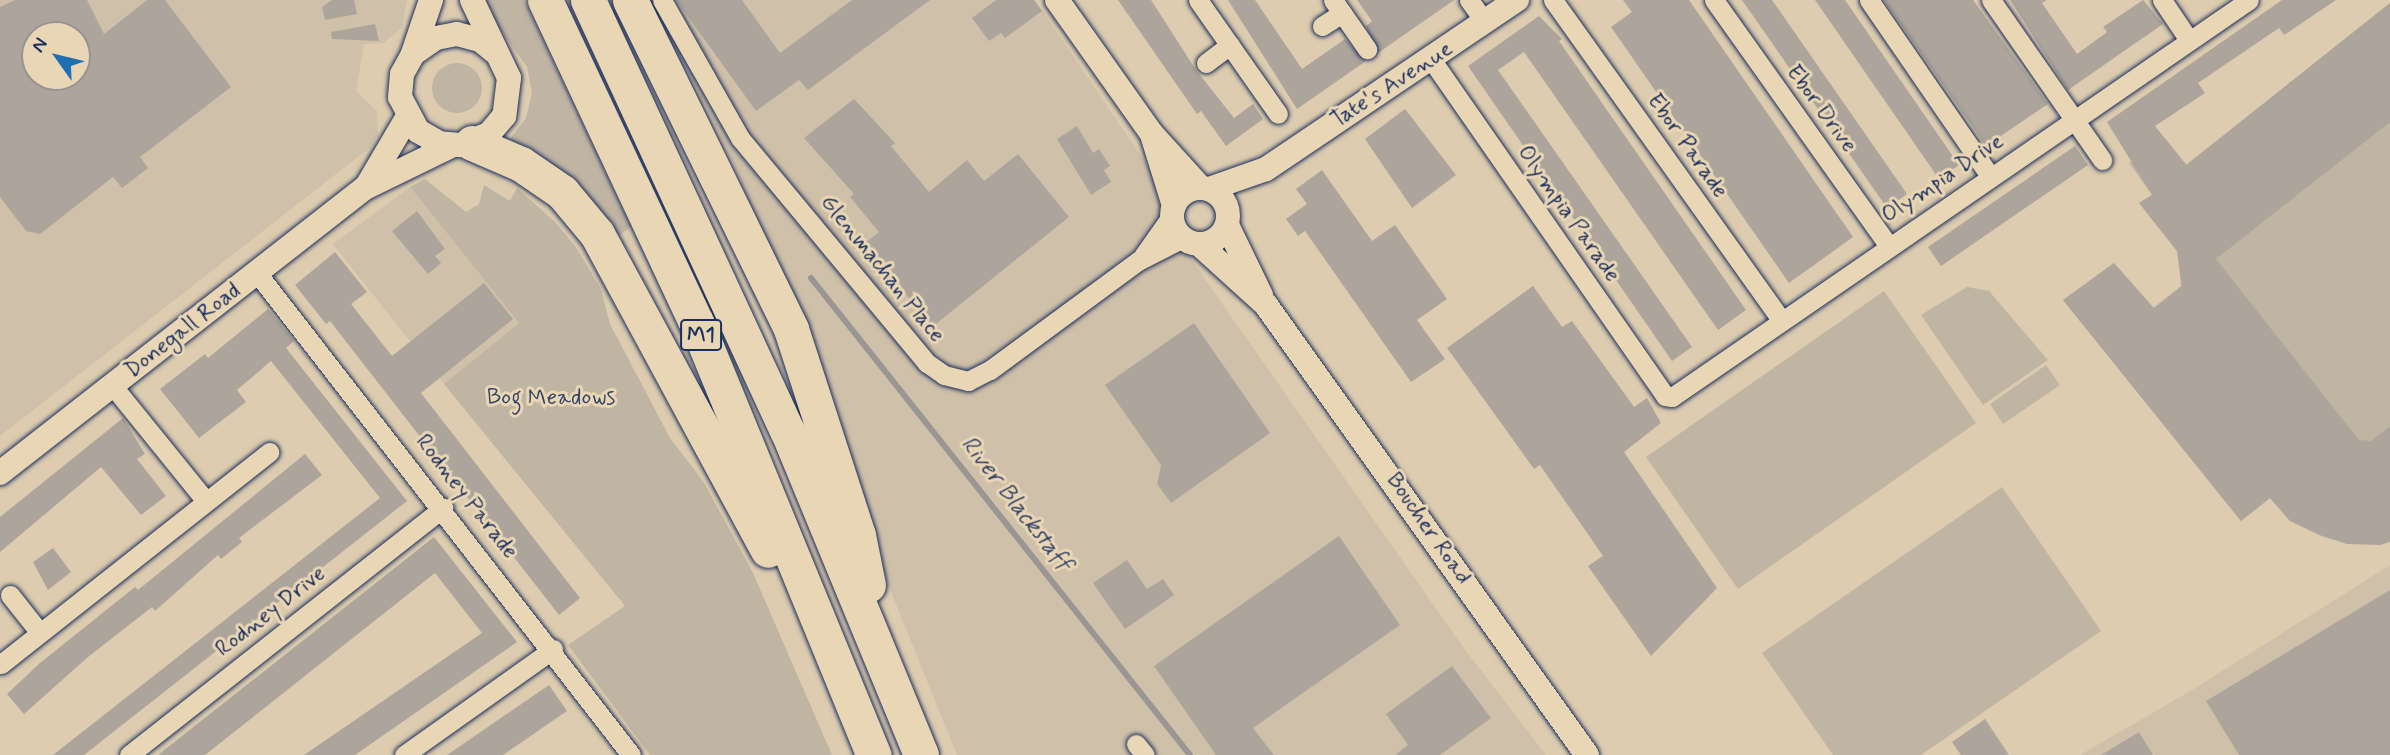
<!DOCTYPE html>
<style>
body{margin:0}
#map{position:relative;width:2390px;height:755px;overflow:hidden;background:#ddccaf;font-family:Mynerve,sans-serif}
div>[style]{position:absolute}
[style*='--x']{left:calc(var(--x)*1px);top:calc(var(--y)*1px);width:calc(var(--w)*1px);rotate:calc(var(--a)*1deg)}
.built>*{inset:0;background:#cfc0a9}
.green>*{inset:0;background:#c0b5a3}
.round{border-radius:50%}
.stream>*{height:6px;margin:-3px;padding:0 3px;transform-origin:3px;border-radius:3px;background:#9a9693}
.building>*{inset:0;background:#ada59b}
.roads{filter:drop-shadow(0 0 2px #1b2f5e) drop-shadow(0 0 2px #1b2f5e)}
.minor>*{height:19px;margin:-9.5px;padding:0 9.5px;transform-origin:9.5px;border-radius:9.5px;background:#e9d6b4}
.tertiary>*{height:24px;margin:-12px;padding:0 12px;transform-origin:12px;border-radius:12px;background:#e9d6b4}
.tertiary>.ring{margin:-12px;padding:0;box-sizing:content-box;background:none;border:24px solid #e9d6b4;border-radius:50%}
.motorway>*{height:35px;margin:-17.5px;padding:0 17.5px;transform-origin:17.5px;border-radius:17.5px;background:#e9d6b4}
span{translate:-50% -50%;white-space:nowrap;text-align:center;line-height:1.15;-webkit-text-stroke:6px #e9d6b4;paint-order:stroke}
.shield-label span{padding:2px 5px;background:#e9d6b4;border:2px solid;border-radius:5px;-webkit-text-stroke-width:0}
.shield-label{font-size:21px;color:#1b2f5e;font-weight:700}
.street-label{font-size:23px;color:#1b2f5e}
.park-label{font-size:23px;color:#344368}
.water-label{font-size:24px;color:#344469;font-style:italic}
.north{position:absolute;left:21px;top:21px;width:70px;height:70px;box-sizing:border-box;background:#e9d6b4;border:2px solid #979392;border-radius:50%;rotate:304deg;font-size:19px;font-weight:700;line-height:28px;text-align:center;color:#1b2f5e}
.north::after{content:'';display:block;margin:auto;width:24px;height:32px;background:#1f6fb2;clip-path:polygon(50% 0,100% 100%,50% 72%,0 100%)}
</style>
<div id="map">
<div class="built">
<div style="clip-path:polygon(evenodd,0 0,407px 0,402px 28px,383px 43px,364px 44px,356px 91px,377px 111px,378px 134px,372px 146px,0 436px,0 0,35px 35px,77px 35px,77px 77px,35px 77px,35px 35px)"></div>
<div style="clip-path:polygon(654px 0,1035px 0,1156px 178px,1160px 211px,1202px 275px,1463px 647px,1546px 755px,957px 755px,870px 540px,811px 354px,733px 161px)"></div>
<div style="clip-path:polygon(410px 187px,519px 323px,444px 384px,333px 244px)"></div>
<div style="clip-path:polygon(2390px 565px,2390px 755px,2080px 755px,2197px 687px)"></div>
</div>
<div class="green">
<div style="clip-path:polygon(485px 0,524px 0,631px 227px,615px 238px,540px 157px,510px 139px,526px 118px,532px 93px,527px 67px,491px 17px)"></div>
<div style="clip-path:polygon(2390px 3px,2390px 542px,2347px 544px,2290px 521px,2270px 498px,2241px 521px,2063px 300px,2114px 263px,2153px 308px,2181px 286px,2177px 251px,2139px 203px,2152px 195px,2129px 163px,2165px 138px,2187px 165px)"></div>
<div class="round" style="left:432px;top:63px;width:50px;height:50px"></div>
<div style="clip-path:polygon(425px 179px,466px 212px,479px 204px,484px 185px,510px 201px,517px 188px,555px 222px,575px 246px,601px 289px,610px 324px,670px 438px,703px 481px,753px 573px,832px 755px,650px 755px,568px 645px,625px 606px,444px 384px,519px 323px,410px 187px)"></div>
<div style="clip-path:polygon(1967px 287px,1989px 291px,2048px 360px,1983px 405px,1921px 315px)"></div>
<div style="clip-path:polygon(1884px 291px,1976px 423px,1738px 589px,1646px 457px)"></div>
<div style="clip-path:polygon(2046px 365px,2060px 385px,2003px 424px,1990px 404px)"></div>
<div style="clip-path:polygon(2002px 487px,2101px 631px,1921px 755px,1833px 755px,1762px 653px)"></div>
</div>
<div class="stream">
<div style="--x:811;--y:278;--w:609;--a:51.53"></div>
</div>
<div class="building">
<div style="clip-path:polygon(evenodd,15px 0,87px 0,104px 34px,147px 0,165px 0,231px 87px,140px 157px,148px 168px,122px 188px,113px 177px,40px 234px,26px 231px,0 197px,0 7px,15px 0,35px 35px,77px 35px,77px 77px,35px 77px,35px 35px)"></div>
<div style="clip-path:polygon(332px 0,354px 0,357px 14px,325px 20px,322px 7px)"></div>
<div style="clip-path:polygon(676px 0,742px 0,780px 53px,852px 0,930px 0,808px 90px,799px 80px,756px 111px)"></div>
<div style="clip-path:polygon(996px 0,1034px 0,1042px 11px,1005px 38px,1001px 33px,989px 41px,972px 18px)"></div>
<div style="clip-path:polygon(1118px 0,1151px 0,1196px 70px,1234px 118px,1253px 104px,1263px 119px,1226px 146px,1201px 111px,1197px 114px)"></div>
<div style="clip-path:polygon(1228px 0,1255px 0,1302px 69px,1345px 39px,1366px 61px,1297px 109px)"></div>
<div style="clip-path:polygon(1357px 0,1454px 0,1378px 53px,1366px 26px,1372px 21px)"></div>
<div style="clip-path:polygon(1623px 0,1689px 0,1853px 237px,1789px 283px,1611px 27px,1632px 12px)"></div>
<div style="clip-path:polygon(1742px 0,1772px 0,1907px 194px,1887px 208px)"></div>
<div style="clip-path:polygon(1815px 0,1845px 0,1959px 165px,1939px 179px)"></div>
<div style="clip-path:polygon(1884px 0,1973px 0,2048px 104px,1986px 146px)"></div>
<div style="clip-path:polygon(2010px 0,2047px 0,2042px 3px,2077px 54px,2107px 32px,2103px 27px,2143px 0,2163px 24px,2068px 90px)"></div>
<div style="clip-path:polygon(2282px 0,2336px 0,2284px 35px,2279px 28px,2198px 83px,2205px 93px,2155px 126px,2186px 165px,2390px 3px,2390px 122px,2216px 259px,2359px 440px,2371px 441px,2390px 426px,2390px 542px,2380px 545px,2347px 544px,2319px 535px,2290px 521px,2270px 498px,2241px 521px,2063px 300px,2114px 263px,2154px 308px,2182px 286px,2177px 251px,2139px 203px,2152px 195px,2107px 122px)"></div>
<div style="clip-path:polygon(1539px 16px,1562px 39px,1559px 41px,1746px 310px,1718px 330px,1524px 52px,1498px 70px,1692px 347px,1672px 361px,1468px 66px)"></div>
<div style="clip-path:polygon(375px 24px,379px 41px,332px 39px,331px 32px)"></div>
<div style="clip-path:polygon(854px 99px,895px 143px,891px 146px,929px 192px,967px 160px,984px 181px,1018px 154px,1069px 217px,932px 327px,865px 243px,879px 232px,850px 197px,854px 194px,804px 138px)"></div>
<div style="clip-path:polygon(1405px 109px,1456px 175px,1412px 208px,1365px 139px)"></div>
<div style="clip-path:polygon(1077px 126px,1093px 153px,1099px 149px,1110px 166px,1104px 170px,1111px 182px,1091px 195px,1057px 139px)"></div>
<div style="clip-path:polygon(2075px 146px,2088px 165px,1941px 266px,1928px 247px)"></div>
<div style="clip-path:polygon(1322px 170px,1372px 241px,1395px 225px,1447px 299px,1417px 320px,1445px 359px,1411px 382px,1305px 231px,1298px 236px,1286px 219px,1307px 204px,1296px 189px)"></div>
<div style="clip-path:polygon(417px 211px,445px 249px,435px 256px,441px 263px,428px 274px,392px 231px)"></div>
<div style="clip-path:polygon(335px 252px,367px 292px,351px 304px,392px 356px,484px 283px,513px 319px,421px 393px,580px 598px,559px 615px,330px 321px,326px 324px,295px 285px)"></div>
<div style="clip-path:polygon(1533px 286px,1562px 327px,1572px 321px,1634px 407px,1647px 398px,1661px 423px,1624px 452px,1717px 588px,1651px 656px,1588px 566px,1603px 556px,1540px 465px,1534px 469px,1447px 348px)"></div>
<div style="clip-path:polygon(268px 309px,294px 341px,286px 348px,407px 501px,84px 755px,53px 755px,380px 498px,271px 361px,237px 390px,246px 402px,199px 438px,160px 389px,205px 354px,208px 358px)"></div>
<div style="clip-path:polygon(1194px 323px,1270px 433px,1171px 503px,1157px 484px,1161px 465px,1105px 385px)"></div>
<div style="clip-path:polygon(123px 418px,145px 454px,137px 459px,166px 496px,141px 515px,101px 467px,0 552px,0 517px)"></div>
<div style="clip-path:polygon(305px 454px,322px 475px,239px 538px,242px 542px,221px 559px,218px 555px,155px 611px,152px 607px,88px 657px,24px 714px,7px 694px,40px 663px,135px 587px,138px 590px)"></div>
<div style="clip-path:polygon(1339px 536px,1400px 625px,1253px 728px,1274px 755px,1216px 755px,1154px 666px)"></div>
<div style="clip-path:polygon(434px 537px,517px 642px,355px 755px,304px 755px,482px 633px,435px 573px,205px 755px,158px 755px)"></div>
<div style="clip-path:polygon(53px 548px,71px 572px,48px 590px,33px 562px)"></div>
<div style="clip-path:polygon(1127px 560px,1147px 589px,1163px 579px,1174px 595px,1125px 629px,1093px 583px)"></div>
<div style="clip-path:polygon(2390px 590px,2390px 755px,2239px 755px,2206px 701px)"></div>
<div style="clip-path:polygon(1452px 666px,1491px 718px,1440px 755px,1395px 755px,1408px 745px,1386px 714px)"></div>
<div style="clip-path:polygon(549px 685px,567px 711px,503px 755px,447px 755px)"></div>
<div style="clip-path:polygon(1985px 719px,2009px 755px,1961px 755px,1952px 742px)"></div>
<div style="clip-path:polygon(2139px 732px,2153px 755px,2101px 755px)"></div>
</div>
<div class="roads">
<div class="minor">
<div style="--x:662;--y:0;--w:159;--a:60.5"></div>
<div style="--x:740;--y:138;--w:293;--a:50.3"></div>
<div style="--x:927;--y:363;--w:21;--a:35"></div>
<div style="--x:944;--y:375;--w:25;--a:14"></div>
<div style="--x:968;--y:381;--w:25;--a:-27"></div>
<div style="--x:990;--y:370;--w:184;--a:-36.4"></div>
<div style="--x:1138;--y:261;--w:51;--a:-27.1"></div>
<div style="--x:1198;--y:0;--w:139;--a:54.9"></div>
<div style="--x:1333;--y:0;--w:60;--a:55.2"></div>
<div style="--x:1469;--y:0;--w:27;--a:54"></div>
<div style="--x:1553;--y:0;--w:393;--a:54.5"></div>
<div style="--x:1714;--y:0;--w:302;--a:54.6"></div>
<div style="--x:1869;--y:0;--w:214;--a:55.5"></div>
<div style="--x:1991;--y:0;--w:195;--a:55.2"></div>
<div style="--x:2162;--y:0;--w:48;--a:56"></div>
<div style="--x:1322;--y:26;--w:24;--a:-33"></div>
<div style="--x:1431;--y:59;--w:410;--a:55.2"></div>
<div style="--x:1665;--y:396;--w:7;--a:8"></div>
<div style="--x:1672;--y:397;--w:700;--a:-34.53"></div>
<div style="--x:1206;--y:63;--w:30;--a:-37"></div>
<div style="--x:1143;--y:256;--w:50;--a:-54.7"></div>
<div style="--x:257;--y:273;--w:610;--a:52.19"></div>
<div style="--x:112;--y:385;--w:149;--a:51"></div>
<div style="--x:10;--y:595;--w:48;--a:51.7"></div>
<div style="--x:1;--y:664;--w:342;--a:-38.3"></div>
<div style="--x:1136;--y:744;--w:14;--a:51"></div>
<div style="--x:129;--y:755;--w:400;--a:-38.2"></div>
<div style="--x:404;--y:755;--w:183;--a:-35.4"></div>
</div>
<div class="tertiary">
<div style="--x:472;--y:0;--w:86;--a:64.6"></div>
<div style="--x:509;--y:78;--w:38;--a:97"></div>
<div style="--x:504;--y:116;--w:23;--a:130"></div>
<div style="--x:489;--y:134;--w:31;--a:159"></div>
<div style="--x:460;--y:145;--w:21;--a:-175"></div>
<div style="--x:439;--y:143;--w:24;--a:-150"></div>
<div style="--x:418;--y:131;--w:38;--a:-118"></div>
<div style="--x:400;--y:97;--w:23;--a:-85"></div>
<div style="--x:402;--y:74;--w:23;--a:-61"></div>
<div style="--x:413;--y:54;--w:28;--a:-35"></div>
<div style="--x:436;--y:38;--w:21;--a:-11"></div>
<div style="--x:457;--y:34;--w:24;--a:15"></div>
<div style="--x:480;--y:40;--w:19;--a:39"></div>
<div style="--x:1057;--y:0;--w:164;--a:54.7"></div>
<div style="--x:1152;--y:134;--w:73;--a:47.8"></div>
<div style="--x:413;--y:53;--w:56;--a:-71.2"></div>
<div style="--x:1153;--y:138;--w:71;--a:72.8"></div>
<div style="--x:368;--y:184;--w:77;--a:-59.4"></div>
<div class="ring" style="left:1172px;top:188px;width:32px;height:32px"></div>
<div style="--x:1209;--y:189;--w:60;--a:-19.3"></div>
<div style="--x:1266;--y:169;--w:303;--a:-34"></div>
<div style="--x:1227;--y:225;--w:78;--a:64.1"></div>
<div style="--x:1199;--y:244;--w:91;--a:42.3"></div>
<div style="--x:1266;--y:305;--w:553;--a:54.5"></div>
<div style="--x:0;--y:473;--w:463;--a:-38"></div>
<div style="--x:365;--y:188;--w:98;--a:-26"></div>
</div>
<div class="motorway">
<div style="--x:545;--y:0;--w:356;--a:64.9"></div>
<div style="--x:696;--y:322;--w:468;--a:67.7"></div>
<div style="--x:588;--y:0;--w:476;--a:65.2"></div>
<div style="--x:788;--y:432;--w:349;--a:67.6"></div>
<div style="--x:630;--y:0;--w:366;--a:63.9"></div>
<div style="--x:791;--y:329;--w:217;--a:72"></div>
<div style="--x:858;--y:535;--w:51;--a:78.7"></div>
<div style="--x:472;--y:143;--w:53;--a:23.2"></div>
<div style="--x:521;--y:164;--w:50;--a:34.3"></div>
<div style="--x:562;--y:192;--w:55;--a:50.2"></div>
<div style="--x:597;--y:234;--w:359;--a:61.6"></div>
</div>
</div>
<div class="shield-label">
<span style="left:701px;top:335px">M1</span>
</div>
<div class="street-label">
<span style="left:1392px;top:85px;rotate:-33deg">Tate's Avenue</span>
<span style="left:1821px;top:109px;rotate:54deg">Ebor Drive</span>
<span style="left:1687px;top:146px;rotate:55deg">Ebor Parade</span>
<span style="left:1943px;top:179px;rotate:-34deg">Olympia Drive</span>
<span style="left:1568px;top:214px;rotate:55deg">Olympia Parade</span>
<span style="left:882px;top:269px;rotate:51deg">Glenmachan Place</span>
<span style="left:183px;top:331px;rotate:-38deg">Donegall Road</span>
<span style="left:466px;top:497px;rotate:52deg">Rodney Parade</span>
<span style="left:1428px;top:529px;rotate:55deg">Boucher Road</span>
<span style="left:271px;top:612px;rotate:-38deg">Rodney Drive</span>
</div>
<div class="park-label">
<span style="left:551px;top:398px">Bog Meadows</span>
</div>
<div class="water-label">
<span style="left:1016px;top:504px;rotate:52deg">River Blackstaff</span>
</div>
<div class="north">N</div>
</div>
